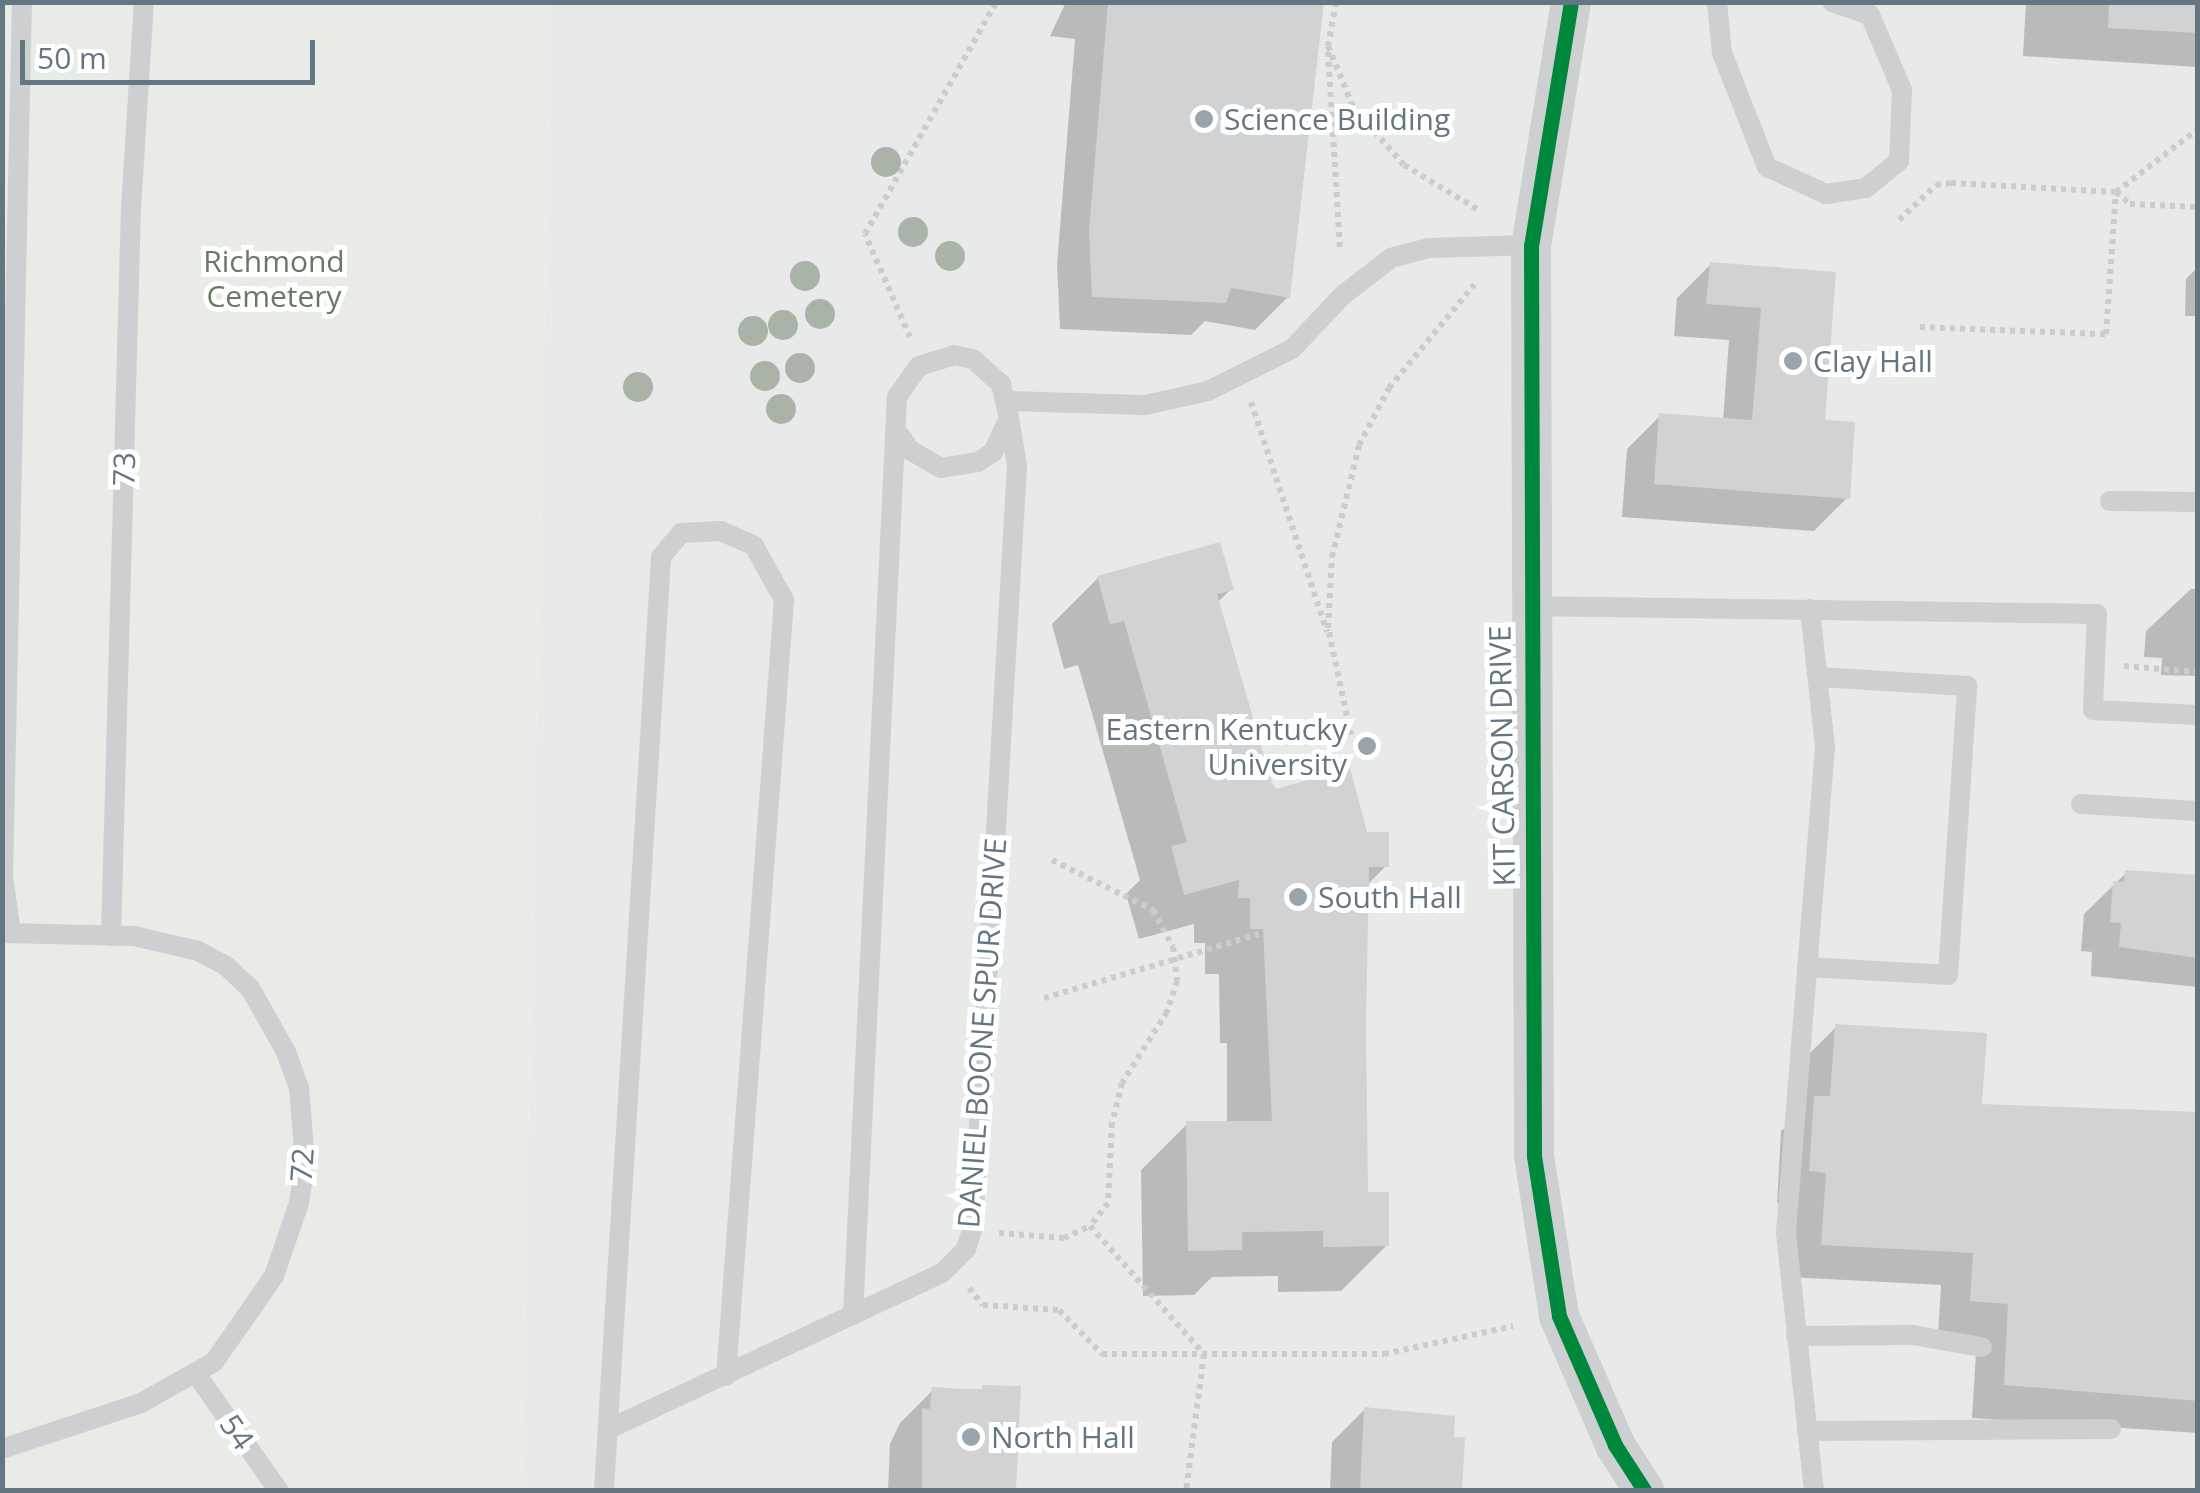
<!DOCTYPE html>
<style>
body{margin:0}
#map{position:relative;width:2200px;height:1493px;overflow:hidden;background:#f9f9f9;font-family:"Open Sans",sans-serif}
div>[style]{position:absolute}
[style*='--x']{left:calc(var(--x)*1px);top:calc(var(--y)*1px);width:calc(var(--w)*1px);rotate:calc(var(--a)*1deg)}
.built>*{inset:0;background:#e8e9e9}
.green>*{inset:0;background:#e8ebe6}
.shadow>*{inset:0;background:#0003}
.building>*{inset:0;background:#d0d2d3}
.path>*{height:6px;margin-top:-3px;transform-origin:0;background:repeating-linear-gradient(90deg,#cbcccd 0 5px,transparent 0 10px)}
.service>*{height:20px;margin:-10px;padding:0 10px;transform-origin:10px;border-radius:10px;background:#cecfd0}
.minor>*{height:40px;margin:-20px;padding:0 20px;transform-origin:20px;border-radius:20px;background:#cecfd0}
.cycleway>*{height:15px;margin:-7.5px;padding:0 7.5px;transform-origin:7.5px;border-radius:7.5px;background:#00873e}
.trees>*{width:30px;height:30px;margin:-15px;border-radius:50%;background:#a9b3a7}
.dots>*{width:28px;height:28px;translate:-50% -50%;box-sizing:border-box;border:5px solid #fff;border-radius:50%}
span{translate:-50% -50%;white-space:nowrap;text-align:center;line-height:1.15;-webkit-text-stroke:10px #fff;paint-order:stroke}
.poi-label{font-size:30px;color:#657683}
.left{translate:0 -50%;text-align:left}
.right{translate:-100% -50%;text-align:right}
.park-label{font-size:30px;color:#687a64}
.street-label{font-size:30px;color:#657683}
.frame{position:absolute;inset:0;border:5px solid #657683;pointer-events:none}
.scale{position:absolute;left:20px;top:40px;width:295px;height:45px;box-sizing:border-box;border:5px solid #657683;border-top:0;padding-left:12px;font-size:30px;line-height:35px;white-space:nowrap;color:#657683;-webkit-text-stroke:8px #fff;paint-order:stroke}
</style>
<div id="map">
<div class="built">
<div style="clip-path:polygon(551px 3px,2197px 3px,2197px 1490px,521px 1490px)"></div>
</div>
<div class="green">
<div style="clip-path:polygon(3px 3px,551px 3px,521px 1490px,3px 1490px)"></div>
</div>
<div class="shadow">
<div style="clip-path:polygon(1066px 2px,1321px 2px,1288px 297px,1255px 330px,1205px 321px,1191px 335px,1060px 329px,1057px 265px,1075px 39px,1050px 36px)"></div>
<div style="clip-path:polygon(2026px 2px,2198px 2px,2198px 67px,2023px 56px)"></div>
<div style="clip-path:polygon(1710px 265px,1834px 274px,1822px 422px,1847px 498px,1814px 531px,1622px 517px,1627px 449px,1660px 416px,1723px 421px,1729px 340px,1674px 336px,1677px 298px)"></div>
<div style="clip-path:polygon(2198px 267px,2198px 316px,2185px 316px,2186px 279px)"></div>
<div style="clip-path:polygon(1098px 578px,1231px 589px,1217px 603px,1274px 792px,1365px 834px,1386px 866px,1366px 886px,1364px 1026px,1366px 1194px,1387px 1245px,1341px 1291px,1278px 1292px,1278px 1276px,1212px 1277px,1194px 1295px,1143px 1296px,1141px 1170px,1187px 1124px,1227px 1123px,1227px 1043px,1220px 1043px,1219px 974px,1205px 974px,1205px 943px,1194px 943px,1194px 924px,1139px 939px,1126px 894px,1140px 880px,1078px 665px,1064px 669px,1052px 624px)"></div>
<div style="clip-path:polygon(2191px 589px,2198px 589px,2198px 676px,2161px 675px,2162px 658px,2144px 657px,2146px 631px)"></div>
<div style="clip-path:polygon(2126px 873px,2198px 878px,2198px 987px,2091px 976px,2092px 952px,2081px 951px,2084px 914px)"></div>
<div style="clip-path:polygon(1836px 1027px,1980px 1106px,2198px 1116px,2198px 1433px,1972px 1418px,1977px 1336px,1938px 1334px,1941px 1285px,1789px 1277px,1794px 1205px,1777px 1203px,1781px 1131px,1800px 1113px,1803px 1060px)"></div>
<div style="clip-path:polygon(1019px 1389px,1013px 1490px,888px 1490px,890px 1444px,900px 1423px,933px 1390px)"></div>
<div style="clip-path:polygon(1365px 1409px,1462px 1440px,1460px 1490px,1330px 1490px,1332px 1442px)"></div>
</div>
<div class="building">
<div style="clip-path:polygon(1108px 2px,1324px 2px,1290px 298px,1231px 288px,1226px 303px,1092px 297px,1089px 230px)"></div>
<div style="clip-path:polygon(2109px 2px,2198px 2px,2198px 33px,2108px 28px)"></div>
<div style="clip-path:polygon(1710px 262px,1836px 272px,1825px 420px,1855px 422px,1850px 499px,1654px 484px,1659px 413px,1752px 420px,1761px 308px,1706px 304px)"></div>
<div style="clip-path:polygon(1220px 542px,1234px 590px,1217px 594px,1272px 783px,1276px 789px,1350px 768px,1367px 832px,1389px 832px,1389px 867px,1369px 867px,1366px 1026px,1368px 1192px,1389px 1192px,1389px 1246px,1323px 1247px,1323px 1231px,1242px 1232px,1242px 1250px,1188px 1251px,1186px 1121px,1272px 1121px,1263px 929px,1250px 929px,1250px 898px,1238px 898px,1239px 880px,1184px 895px,1171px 846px,1187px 842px,1124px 621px,1110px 624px,1097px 576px)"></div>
<div style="clip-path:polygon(2125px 870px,2198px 875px,2198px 958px,2119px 947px,2121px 923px,2110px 922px,2113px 881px,2124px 882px)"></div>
<div style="clip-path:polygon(1835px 1024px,1987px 1033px,1982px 1104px,2198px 1112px,2198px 1401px,2004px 1385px,2008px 1304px,1970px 1301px,1973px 1253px,1821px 1245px,1826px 1173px,1809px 1171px,1814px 1096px,1830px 1096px)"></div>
<div style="clip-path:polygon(982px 1385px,1021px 1386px,1016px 1490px,922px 1490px,922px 1408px,930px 1409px,932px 1387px,982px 1390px)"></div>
<div style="clip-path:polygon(1364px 1407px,1455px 1416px,1454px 1437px,1465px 1438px,1462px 1490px,1360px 1490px)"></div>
</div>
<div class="path">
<div style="--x:1336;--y:2;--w:45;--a:100.3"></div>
<div style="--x:1328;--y:46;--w:68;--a:67.6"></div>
<div style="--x:1354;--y:109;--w:75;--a:48.2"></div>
<div style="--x:1404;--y:165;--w:85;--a:31.1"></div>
<div style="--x:1328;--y:52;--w:198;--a:86.5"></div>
<div style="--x:1899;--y:220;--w:51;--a:-43.4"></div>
<div style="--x:1936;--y:185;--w:15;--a:-8"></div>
<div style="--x:1951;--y:183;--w:165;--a:3.1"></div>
<div style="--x:2116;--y:192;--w:18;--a:41"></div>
<div style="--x:2130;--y:204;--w:68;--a:2.5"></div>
<div style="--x:1920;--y:327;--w:186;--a:2.2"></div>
<div style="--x:2106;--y:334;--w:142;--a:-86"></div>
<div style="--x:2116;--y:192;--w:103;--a:-37.5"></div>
<div style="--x:910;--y:337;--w:112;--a:-113.6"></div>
<div style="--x:865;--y:234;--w:266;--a:-60.5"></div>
<div style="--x:1251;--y:402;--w:242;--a:71.7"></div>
<div style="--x:2124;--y:666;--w:74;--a:4.6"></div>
<div style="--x:1351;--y:735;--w:109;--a:-102.1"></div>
<div style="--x:1328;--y:628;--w:71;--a:-86.8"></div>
<div style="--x:1332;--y:557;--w:115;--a:-76.4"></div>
<div style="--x:1359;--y:445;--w:64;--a:-62.2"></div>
<div style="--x:1389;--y:388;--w:134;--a:-50.5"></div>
<div style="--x:1052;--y:860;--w:113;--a:26.3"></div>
<div style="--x:1153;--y:910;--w:42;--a:61.6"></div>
<div style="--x:1173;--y:947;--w:34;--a:83"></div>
<div style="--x:1177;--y:981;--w:33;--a:108"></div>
<div style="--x:1167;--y:1012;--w:84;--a:122.4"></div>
<div style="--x:1122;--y:1083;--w:41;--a:104"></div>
<div style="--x:1112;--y:1123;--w:80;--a:92.9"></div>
<div style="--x:1108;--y:1203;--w:29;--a:128"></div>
<div style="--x:1090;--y:1226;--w:171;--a:48.3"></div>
<div style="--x:1204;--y:1354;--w:137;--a:97.5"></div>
<div style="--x:1044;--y:998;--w:224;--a:-16.6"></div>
<div style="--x:999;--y:1233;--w:65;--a:4.4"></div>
<div style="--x:1064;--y:1238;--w:29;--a:-25"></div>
<div style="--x:969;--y:1288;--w:22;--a:51"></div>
<div style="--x:983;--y:1305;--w:76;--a:3.8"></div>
<div style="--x:1059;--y:1310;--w:62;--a:45.7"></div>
<div style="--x:1102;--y:1354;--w:282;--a:0"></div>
<div style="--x:1384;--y:1354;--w:132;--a:-12.2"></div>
</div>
<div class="service">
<div style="--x:1717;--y:2;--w:51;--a:84.4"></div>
<div style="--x:1722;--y:53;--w:123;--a:68.5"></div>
<div style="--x:1767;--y:167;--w:65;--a:24.6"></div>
<div style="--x:1826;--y:194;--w:40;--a:-8.5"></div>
<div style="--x:1866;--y:188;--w:43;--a:-39.3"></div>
<div style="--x:1899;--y:161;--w:71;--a:-87.6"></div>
<div style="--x:1902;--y:90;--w:82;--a:-113.1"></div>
<div style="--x:1870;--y:15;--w:40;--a:-161.1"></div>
<div style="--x:1008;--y:401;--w:137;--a:1.7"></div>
<div style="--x:1145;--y:405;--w:65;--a:-12.5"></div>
<div style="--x:1208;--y:391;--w:94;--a:-26.6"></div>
<div style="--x:1292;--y:349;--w:74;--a:-46.6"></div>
<div style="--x:1343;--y:295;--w:61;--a:-37.6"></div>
<div style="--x:1391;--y:258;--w:39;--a:-15"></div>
<div style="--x:1429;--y:248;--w:102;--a:-1.7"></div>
<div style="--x:2110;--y:501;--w:88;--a:0.7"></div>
<div style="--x:1527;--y:606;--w:570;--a:0.8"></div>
<div style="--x:2097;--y:614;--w:96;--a:92.4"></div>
<div style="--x:2093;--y:710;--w:105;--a:2.7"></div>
<div style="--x:1810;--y:609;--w:139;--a:83.8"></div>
<div style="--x:1825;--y:747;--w:488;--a:94.6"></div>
<div style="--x:1786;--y:1233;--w:259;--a:83.8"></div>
<div style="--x:2081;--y:804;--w:117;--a:3.4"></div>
<div style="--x:2;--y:933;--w:132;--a:1.3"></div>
<div style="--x:134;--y:936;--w:66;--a:13.2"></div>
<div style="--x:198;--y:951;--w:32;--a:28"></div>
<div style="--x:226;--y:966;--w:33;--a:43"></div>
<div style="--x:250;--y:988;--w:73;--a:60.6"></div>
<div style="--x:286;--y:1052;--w:37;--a:70"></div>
<div style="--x:299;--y:1087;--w:76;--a:85.5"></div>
<div style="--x:305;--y:1163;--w:40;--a:98.5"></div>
<div style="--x:299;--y:1203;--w:77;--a:108.9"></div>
<div style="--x:274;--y:1276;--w:105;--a:124.9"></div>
<div style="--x:214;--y:1362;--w:84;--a:150.7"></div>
<div style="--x:141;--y:1403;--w:146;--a:161.7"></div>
<div style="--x:11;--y:933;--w:57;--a:-98.1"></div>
<div style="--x:3;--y:877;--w:875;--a:-88.76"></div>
<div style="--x:111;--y:936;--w:728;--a:-88.43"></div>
<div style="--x:131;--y:208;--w:206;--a:-86.4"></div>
<div style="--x:1807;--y:967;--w:141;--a:3.2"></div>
<div style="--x:1948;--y:975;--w:290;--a:-86.2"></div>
<div style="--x:1967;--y:686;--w:149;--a:-176.5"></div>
<div style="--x:853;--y:1315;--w:919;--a:-87.26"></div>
<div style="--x:897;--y:397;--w:38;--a:-55"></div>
<div style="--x:919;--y:366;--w:37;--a:-17"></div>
<div style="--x:954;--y:355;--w:19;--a:12"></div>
<div style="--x:973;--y:359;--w:38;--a:42"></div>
<div style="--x:1001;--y:384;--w:35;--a:77"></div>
<div style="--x:1009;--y:418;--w:38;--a:115"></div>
<div style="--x:993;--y:452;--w:18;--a:146"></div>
<div style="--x:978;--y:462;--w:37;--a:171"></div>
<div style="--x:941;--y:468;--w:36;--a:-150"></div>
<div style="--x:910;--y:450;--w:18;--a:-124"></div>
<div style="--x:1796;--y:1336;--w:117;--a:-0.5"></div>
<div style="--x:1913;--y:1335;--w:70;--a:9.9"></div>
<div style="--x:196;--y:1374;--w:142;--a:54.7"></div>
<div style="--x:611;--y:1428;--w:365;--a:-25.1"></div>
<div style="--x:942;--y:1273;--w:34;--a:-45"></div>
<div style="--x:966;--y:1249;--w:23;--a:-72"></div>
<div style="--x:973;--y:1227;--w:762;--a:-86.69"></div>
<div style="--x:1017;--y:466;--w:44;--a:-99.2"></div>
<div style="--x:1807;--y:1431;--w:304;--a:-0.4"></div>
<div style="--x:604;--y:1490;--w:935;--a:-86.5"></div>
<div style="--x:661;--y:557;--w:31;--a:-50"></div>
<div style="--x:681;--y:533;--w:40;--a:-2.9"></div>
<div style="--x:721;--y:531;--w:36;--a:24"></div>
<div style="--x:754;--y:546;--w:62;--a:60.9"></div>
<div style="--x:784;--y:600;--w:778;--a:94.27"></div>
</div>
<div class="minor">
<div style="--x:1571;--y:2;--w:246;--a:99.3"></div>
<div style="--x:1531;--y:245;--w:911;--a:89.81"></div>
<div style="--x:1534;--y:1156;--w:162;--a:81.1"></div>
<div style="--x:1559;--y:1316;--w:141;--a:66.5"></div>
<div style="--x:1615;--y:1445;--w:54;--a:57.2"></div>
</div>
<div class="cycleway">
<div style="--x:1571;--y:2;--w:246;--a:99.3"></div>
<div style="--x:1531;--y:245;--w:911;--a:89.81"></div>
<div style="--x:1534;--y:1156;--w:162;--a:81.1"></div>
<div style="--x:1559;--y:1316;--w:141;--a:66.5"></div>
<div style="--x:1615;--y:1445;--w:54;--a:57.2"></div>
</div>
<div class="trees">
<div style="left:886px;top:162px"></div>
<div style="left:913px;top:232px"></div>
<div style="left:950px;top:256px"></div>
<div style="left:805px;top:276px"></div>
<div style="left:820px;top:314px"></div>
<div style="left:783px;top:325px"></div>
<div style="left:753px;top:331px"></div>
<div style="left:800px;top:368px"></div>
<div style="left:765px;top:376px"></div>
<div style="left:638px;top:387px"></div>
<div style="left:781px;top:409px"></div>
</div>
<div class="dots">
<div style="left:1204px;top:119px;background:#99a4ac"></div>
<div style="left:1793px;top:361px;background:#99a4ac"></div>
<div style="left:1367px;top:746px;background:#99a4ac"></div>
<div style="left:1298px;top:897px;background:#99a4ac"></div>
<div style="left:971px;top:1437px;background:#99a4ac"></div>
</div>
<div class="poi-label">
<span class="left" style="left:1224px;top:119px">Science Building</span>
<span class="left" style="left:1813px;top:361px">Clay Hall</span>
<span class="right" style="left:1347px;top:746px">Eastern Kentucky<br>University</span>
<span class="left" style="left:1318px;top:897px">South Hall</span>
<span class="left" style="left:991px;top:1437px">North Hall</span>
</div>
<div class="park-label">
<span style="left:274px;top:278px">Richmond<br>Cemetery</span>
</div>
<div class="street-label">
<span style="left:124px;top:469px;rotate:-88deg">73</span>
<span style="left:1502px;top:756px;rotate:-91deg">KIT CARSON DRIVE</span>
<span style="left:982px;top:1033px;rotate:-86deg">DANIEL BOONE SPUR DRIVE</span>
<span style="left:302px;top:1165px;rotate:-86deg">72</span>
<span style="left:237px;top:1432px;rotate:55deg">54</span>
</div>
<div class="frame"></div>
<div class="scale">50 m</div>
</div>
